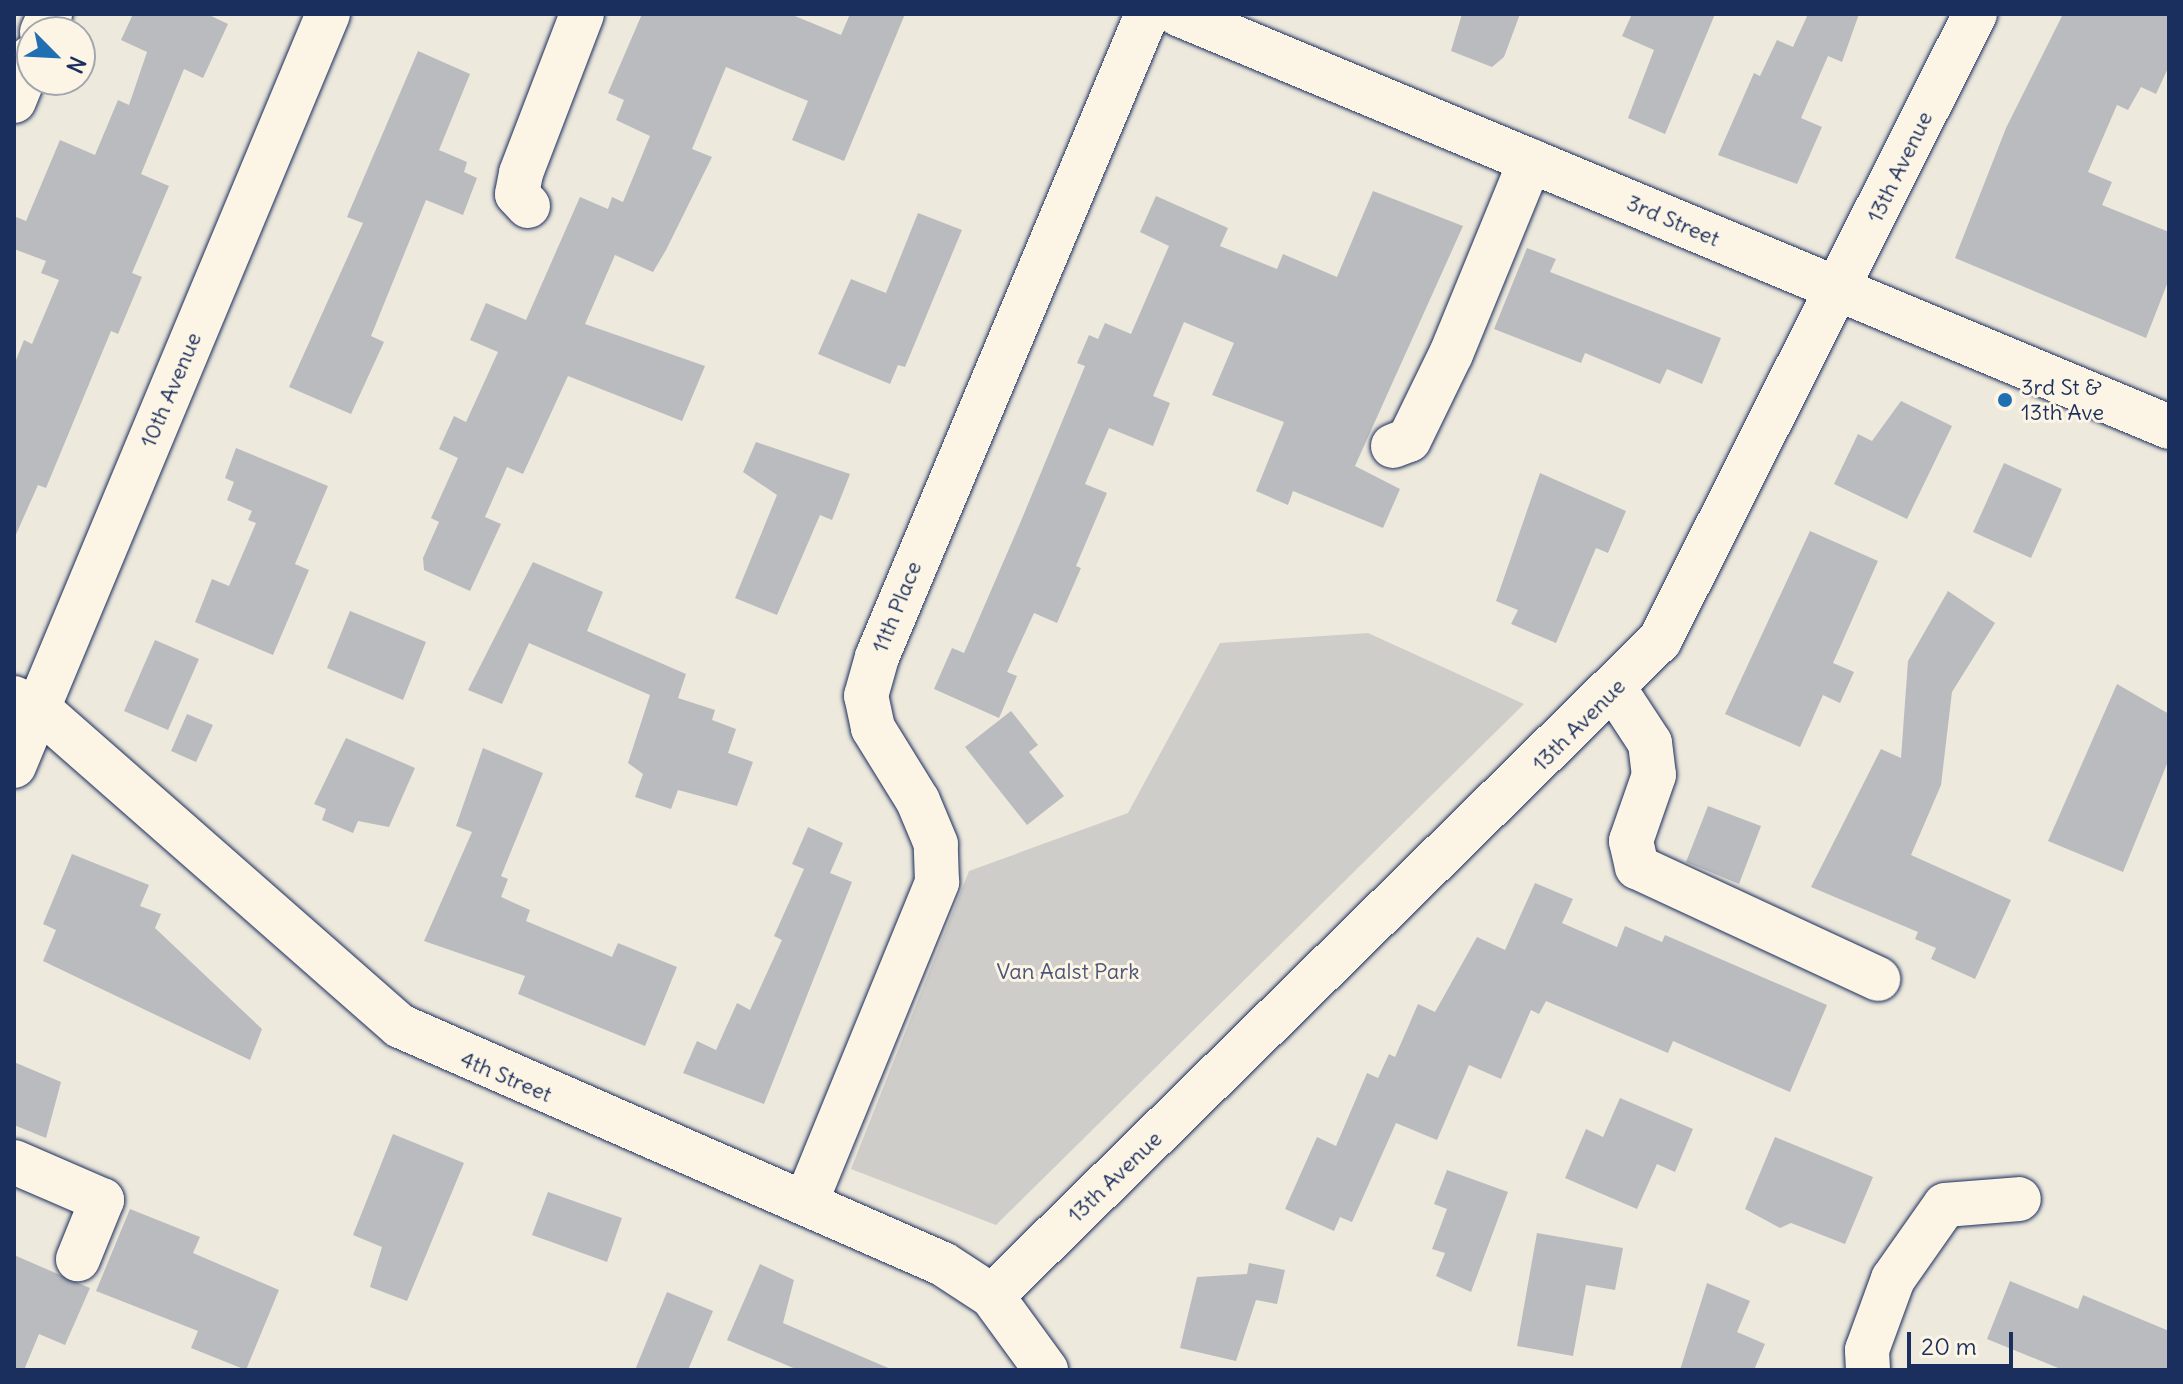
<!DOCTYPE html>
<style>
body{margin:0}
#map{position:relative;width:2183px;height:1384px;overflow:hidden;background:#eee9dd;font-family:Delius,sans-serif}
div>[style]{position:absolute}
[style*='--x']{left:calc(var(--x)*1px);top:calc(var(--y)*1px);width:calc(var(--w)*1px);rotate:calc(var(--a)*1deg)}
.green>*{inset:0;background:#cfcdca}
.building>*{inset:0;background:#babbbe}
.roads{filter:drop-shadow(0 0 2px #1b2f5e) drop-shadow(0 0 2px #1b2f5e)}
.minor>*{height:44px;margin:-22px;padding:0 22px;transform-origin:22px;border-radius:22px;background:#fcf5e5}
.dots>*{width:22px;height:22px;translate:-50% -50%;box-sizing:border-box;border:4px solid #fcf5e5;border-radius:50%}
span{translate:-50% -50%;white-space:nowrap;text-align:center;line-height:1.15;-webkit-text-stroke:6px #fcf5e5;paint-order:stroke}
.street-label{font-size:22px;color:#1b2f5e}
.poi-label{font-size:22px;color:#1b2f5e}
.left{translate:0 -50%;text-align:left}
.park-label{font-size:22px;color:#485679}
.frame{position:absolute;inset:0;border:16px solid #1b2f5e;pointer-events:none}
.north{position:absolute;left:16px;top:16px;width:80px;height:80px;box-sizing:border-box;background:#fcf5e5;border:2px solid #a2a6af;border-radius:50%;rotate:114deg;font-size:22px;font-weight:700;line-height:32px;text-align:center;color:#1b2f5e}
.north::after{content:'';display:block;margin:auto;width:28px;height:36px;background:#1f6fb2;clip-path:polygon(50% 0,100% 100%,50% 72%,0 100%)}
.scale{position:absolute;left:1907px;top:1332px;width:106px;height:36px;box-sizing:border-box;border:4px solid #1b2f5e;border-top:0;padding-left:10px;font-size:24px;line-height:28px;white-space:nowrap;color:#1b2f5e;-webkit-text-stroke:6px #fcf5e5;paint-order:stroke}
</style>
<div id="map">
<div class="green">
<div style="clip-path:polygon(1368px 633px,1524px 704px,996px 1225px,851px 1169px,969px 871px,1128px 813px,1220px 643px)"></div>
</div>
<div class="building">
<div style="clip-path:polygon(133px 14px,207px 14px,228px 24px,203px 78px,184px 69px,141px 174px,169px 186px,132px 273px,142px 277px,118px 334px,111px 331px,46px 488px,38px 485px,14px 539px,14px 365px,24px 340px,32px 344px,59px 280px,41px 273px,46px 261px,14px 249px,14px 216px,26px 221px,60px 140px,95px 155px,118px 100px,129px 105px,147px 52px,121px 40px)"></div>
<div style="clip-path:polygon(642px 14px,790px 14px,841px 35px,850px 14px,905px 14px,844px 161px,792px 140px,808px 101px,726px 67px,692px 149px,712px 157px,666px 250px,653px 272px,615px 255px,585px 324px,705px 366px,682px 421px,568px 376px,523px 474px,507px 467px,485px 517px,501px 524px,470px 591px,424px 570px,423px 558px,439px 522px,431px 518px,458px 458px,439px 449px,454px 416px,466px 422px,498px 352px,470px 340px,486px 303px,526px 320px,580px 197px,608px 209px,612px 197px,623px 202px,650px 136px,616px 120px,624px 100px,608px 93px)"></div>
<div style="clip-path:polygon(1462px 14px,1520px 14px,1504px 57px,1492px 67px,1451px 51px)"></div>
<div style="clip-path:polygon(1632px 14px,1715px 14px,1665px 134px,1628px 118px,1654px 50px,1622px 36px)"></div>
<div style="clip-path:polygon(1808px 14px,1859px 14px,1842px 62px,1828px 56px,1801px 118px,1822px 127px,1797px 184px,1718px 155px,1754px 73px,1760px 76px,1777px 40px,1793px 47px)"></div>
<div style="clip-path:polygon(2063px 14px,2169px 14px,2169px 66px,2156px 94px,2141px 87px,2128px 110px,2117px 105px,2088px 172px,2112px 182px,2102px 205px,2169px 232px,2169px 279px,2146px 338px,1955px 258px,2006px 128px)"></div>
<div style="clip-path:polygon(418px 51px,470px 74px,439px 150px,467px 162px,464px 172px,477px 178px,463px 215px,426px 200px,371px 336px,384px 342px,351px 414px,289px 387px,363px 223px,347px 217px)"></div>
<div style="clip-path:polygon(1373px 191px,1463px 226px,1355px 466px,1400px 489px,1383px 528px,1293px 491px,1288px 505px,1256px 491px,1284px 422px,1212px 395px,1234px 343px,1184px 322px,1153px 396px,1170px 403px,1153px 446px,1109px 428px,1085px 484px,1107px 493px,1076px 566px,1081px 568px,1057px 623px,1034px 613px,1007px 672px,1017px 676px,999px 718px,934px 689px,952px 648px,964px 653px,1021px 521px,1085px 366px,1077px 363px,1089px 335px,1098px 339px,1105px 323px,1131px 334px,1169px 246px,1140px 232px,1156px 196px,1228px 228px,1220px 246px,1277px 269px,1283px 254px,1337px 277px)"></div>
<div style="clip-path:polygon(918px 213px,962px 230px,905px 367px,898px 365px,890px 384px,818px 354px,851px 279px,886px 293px)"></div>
<div style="clip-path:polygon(1527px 248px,1556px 259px,1550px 272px,1721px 338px,1702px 384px,1667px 369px,1660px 384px,1585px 353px,1581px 363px,1494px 329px)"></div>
<div style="clip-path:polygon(1901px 401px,1952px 426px,1907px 519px,1834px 484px,1858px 434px,1872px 441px)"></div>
<div style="clip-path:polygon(756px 442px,850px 474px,832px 520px,820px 515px,777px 615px,735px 598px,777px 495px,743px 472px)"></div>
<div style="clip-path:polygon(236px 448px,328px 486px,295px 564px,309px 570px,273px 655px,195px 622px,212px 579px,229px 586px,256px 523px,248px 520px,252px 511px,227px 500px,234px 482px,225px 478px)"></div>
<div style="clip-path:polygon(2004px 463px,2062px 489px,2031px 558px,1973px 532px)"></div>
<div style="clip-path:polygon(1540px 473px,1626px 511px,1608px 553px,1596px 548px,1556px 643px,1511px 624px,1518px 610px,1496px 601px)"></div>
<div style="clip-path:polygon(1810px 531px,1878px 561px,1833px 663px,1854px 672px,1840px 703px,1823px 695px,1800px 747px,1725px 714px)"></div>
<div style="clip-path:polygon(533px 562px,603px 592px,587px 631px,686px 674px,678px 698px,715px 710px,712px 720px,736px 729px,728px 753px,753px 762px,737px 806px,678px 790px,671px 809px,635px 797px,643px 774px,628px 763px,650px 695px,529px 643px,502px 704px,468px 690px)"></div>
<div style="clip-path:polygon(1948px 591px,1995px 623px,1952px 692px,1941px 785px,1911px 855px,2011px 900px,1975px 979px,1931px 959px,1936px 948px,1915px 939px,1918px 932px,1811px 887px,1881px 749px,1901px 758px,1908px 661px)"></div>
<div style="clip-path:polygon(350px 611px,426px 642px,403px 700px,327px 668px)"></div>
<div style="clip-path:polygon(155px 640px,199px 659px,168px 730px,124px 711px)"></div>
<div style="clip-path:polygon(2117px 684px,2169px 714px,2169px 759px,2123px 872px,2048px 841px)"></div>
<div style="clip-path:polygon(1011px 711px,1038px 745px,1029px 752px,1064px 796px,1027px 825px,965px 747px)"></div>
<div style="clip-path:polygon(187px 714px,213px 725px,196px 762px,171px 751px)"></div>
<div style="clip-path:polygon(346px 738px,415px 768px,389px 827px,358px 821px,353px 833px,322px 820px,326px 809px,314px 804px)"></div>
<div style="clip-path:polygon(483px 748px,543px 773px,501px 876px,508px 879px,501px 897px,530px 910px,526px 921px,612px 957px,618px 943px,677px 967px,645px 1046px,518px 994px,525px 976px,424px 941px,472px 832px,456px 826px)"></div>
<div style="clip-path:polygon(1708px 806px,1761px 826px,1739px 884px,1686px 862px)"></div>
<div style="clip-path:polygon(808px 827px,843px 843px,830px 873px,852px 882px,764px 1104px,683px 1073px,697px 1041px,716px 1050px,737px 1003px,750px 1010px,782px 940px,774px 936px,804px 869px,792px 864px)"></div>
<div style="clip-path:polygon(72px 854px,149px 885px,140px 906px,161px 914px,155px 928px,262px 1029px,250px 1060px,43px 961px,56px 930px,43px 924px)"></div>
<div style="clip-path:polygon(1535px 883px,1573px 899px,1562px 923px,1617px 947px,1625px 926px,1662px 942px,1665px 935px,1827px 1005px,1790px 1092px,1673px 1041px,1668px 1053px,1546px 1001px,1539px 1014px,1531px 1010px,1501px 1079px,1469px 1065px,1437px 1140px,1396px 1123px,1352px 1222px,1340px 1217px,1334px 1231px,1285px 1209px,1317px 1137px,1336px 1146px,1367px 1073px,1378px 1078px,1389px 1054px,1395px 1057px,1418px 1004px,1435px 1012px,1477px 937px,1505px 950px)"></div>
<div style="clip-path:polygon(14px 1062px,61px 1082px,46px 1138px,14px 1125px)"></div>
<div style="clip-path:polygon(1620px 1098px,1693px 1129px,1675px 1172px,1657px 1164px,1637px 1209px,1565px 1178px,1586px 1129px,1603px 1137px)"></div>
<div style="clip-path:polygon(393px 1134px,464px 1163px,407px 1301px,370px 1287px,382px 1247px,353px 1235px)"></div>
<div style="clip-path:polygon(1775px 1137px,1873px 1177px,1845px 1244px,1791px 1223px,1780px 1228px,1745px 1209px)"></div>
<div style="clip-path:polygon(1447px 1170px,1508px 1192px,1471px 1292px,1436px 1276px,1445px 1253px,1432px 1249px,1447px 1209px,1434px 1204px)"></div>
<div style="clip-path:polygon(548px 1192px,622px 1218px,607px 1262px,532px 1235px)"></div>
<div style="clip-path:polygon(130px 1209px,200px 1237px,193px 1253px,279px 1290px,246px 1370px,191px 1348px,198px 1331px,96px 1291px)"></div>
<div style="clip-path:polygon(1537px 1233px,1623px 1248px,1615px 1290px,1586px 1285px,1573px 1356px,1517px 1346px)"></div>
<div style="clip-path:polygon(14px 1255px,90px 1288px,65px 1345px,39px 1334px,24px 1370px,14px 1370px)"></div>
<div style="clip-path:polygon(1249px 1263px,1285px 1270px,1277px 1304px,1256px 1300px,1236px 1361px,1180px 1348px,1197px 1277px,1247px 1274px)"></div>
<div style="clip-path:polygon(760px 1264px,794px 1280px,783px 1323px,893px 1370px,798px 1370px,727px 1340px)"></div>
<div style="clip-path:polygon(2010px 1281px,2078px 1309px,2083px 1295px,2169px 1331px,2169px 1370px,2063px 1370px,1987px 1339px)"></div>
<div style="clip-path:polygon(1707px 1283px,1750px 1301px,1737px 1332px,1765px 1344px,1754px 1370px,1680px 1370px)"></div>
<div style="clip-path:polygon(667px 1292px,713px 1311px,688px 1370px,635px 1370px)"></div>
</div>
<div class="roads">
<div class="minor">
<div style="--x:1178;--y:14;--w:1074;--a:22.62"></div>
<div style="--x:42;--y:32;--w:20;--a:-66"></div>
<div style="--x:14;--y:101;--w:48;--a:-67.8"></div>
<div style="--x:528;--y:206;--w:16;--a:-133"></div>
<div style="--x:517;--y:194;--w:21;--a:-79"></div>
<div style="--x:521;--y:173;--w:170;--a:-69"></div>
<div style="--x:1393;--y:446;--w:17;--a:-21"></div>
<div style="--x:1409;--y:440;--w:96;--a:-64"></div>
<div style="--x:1451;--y:354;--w:209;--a:-67.7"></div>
<div style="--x:1616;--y:691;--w:62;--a:56.8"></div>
<div style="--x:1650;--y:743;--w:32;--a:83"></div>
<div style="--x:1654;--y:775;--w:70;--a:109.2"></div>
<div style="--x:1631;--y:841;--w:27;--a:77"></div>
<div style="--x:1637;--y:867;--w:266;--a:24.9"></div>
<div style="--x:14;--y:698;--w:27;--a:24"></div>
<div style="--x:39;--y:709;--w:480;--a:41.3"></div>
<div style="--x:400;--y:1026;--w:593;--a:23.67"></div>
<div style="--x:943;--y:1264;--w:59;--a:33.1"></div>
<div style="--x:992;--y:1296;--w:92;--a:53.9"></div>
<div style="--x:14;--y:766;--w:815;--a:-67.34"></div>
<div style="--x:14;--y:1162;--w:96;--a:23.4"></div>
<div style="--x:102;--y:1200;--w:64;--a:112.1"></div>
<div style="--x:806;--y:1202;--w:346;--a:-67.7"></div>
<div style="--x:937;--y:882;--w:38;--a:-92"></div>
<div style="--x:936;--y:844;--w:47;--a:-112.7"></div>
<div style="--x:918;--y:801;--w:86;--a:-121.7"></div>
<div style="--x:873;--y:728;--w:33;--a:-102"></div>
<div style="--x:866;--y:696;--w:41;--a:-74.2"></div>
<div style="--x:877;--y:657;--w:697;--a:-67.22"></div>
<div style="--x:992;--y:1296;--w:936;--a:-44.48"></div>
<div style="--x:1660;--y:640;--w:701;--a:-63.29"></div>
<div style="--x:1868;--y:1370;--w:20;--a:-93"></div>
<div style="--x:1867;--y:1350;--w:76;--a:-69.9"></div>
<div style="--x:1893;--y:1279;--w:90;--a:-54.9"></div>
<div style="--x:1945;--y:1205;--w:74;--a:-4.6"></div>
</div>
</div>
<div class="dots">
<div style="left:2005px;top:400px;background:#1f6fb2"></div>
</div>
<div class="street-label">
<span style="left:1900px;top:167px;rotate:-64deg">13th Avenue</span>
<span style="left:1673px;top:221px;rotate:23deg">3rd Street</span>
<span style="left:171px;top:390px;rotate:-67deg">10th Avenue</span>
<span style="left:897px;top:607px;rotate:-68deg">11th Place</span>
<span style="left:1579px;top:725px;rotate:-45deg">13th Avenue</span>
<span style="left:506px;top:1077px;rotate:23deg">4th Street</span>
<span style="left:1115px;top:1177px;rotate:-44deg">13th Avenue</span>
</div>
<div class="poi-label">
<span class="left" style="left:2021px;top:400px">3rd St &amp;<br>13th Ave</span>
</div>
<div class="park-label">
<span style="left:1068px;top:972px">Van Aalst Park</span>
</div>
<div class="frame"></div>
<div class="north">N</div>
<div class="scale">20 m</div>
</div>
